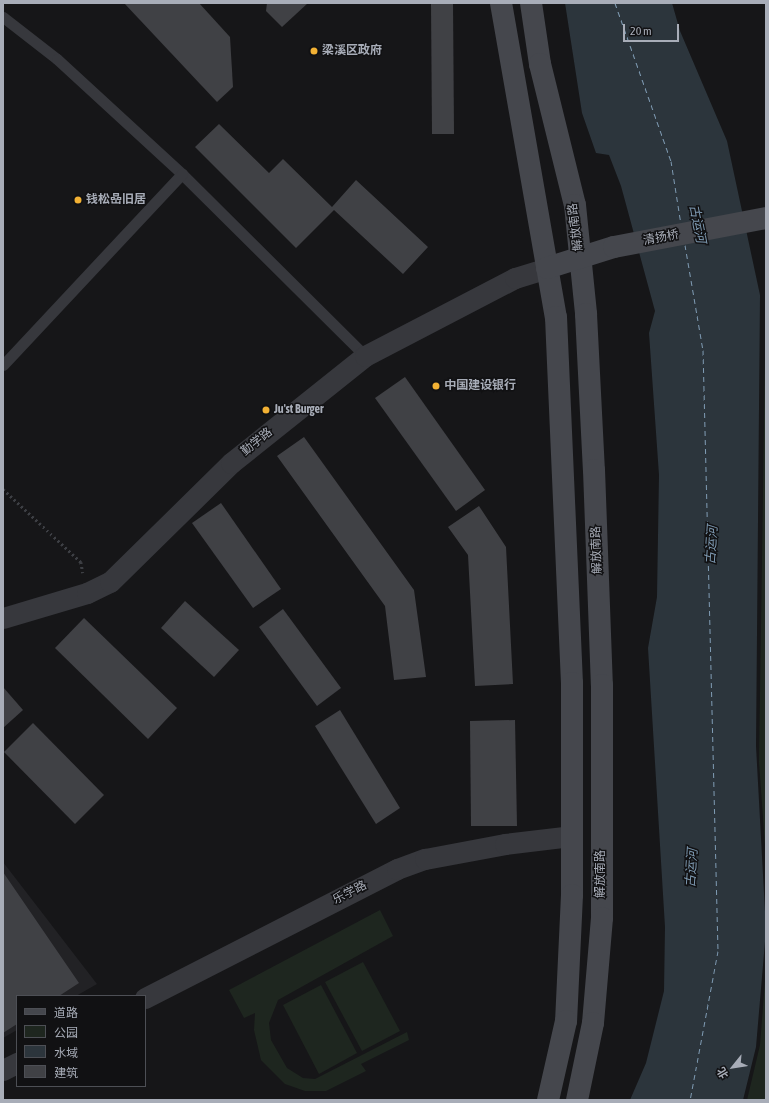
<!DOCTYPE html>
<meta charset="utf-8">
<style>
body{margin:0}
#map{position:relative;width:769px;height:1103px;overflow:hidden;background:#161618;font-family:"Asap Condensed","Noto Sans SC",sans-serif}
div>[style]{position:absolute}
[style*='--x']{left:calc(var(--x)*1px);top:calc(var(--y)*1px);width:calc(var(--w)*1px);rotate:calc(var(--a)*1deg)}
.built>*{inset:0;background:#222225}
.green>*{inset:0;background:#1e261f}
.water>*{inset:0;background:#2c353c}
.ferry>*{height:1px;margin-top:-0.5px;transform-origin:0;background:repeating-linear-gradient(90deg,#7f9bb3 0 5px,transparent 0 9px)}
.building>*{inset:0;background:#404145}
.path>*{height:2.5px;margin-top:-1.25px;transform-origin:0;background:repeating-linear-gradient(90deg,#3d3f44 0 2px,transparent 0 5px)}
.service>*{height:11px;margin:-5.5px;padding:0 5.5px;transform-origin:5.5px;border-radius:5.5px;background:#37383d}
.minor>*{height:21px;margin:-10.5px;padding:0 10.5px;transform-origin:10.5px;border-radius:10.5px;background:#37383d}
.secondary>*{height:22px;margin:-11px;padding:0 11px;transform-origin:11px;border-radius:11px;background:#45474d}
.dots>*{width:11px;height:11px;translate:-50% -50%;box-sizing:border-box;border:2px solid #111113;border-radius:50%}
span{translate:-50% -50%;white-space:nowrap;text-align:center;line-height:1.15;-webkit-text-stroke:3px #111113;paint-order:stroke}
.poi-label{font-size:12px;color:#a8adb8;font-weight:700}
.left{translate:0 -50%;text-align:left}
.street-label{font-size:12px;color:#a8adb8}
.water-label{font-size:13px;color:#7f9bb3;font-style:italic}
.frame{position:absolute;inset:0;border:4px solid #a8adb8;pointer-events:none}
.legend{position:absolute;left:16px;top:995px;width:130px;height:92px;box-sizing:border-box;background:#111113;border:1px solid #4d4f55;margin:0;padding:5px 7px;list-style:none;font-size:12px;color:#a8adb8}
.legend li{display:flex;align-items:center;gap:8px;height:20px}
.legend b{width:20px;border:1px solid #4d4f55}
.north{position:absolute;left:713px;top:1047px;width:40px;height:40px;-webkit-text-stroke:3px #111113;paint-order:stroke;rotate:240deg;font-size:11px;font-weight:700;line-height:16px;text-align:center;color:#a8adb8}
.north::after{content:'';display:block;margin:auto;width:14px;height:18px;background:#a8adb8;clip-path:polygon(50% 0,100% 100%,50% 72%,0 100%)}
.scale{position:absolute;left:623px;top:24px;width:56px;height:18px;box-sizing:border-box;border:2px solid #a8adb8;border-top:0;padding-left:5px;font-size:12px;line-height:14px;white-space:nowrap;color:#a8adb8;-webkit-text-stroke:3px #111113;paint-order:stroke}
</style>
<div id="map">
<div class="built">
<div style="clip-path:polygon(3px 862px,97px 984px,76px 996px,17px 996px,17px 1030px,3px 1038px)"></div>
</div>
<div class="green">
<div style="clip-path:polygon(766px 286px,766px 860px,759px 762px)"></div>
<div style="clip-path:polygon(380px 910px,393px 936px,278px 1000px,269px 1023px,271px 1040px,287px 1068px,303px 1078px,315px 1079px,407px 1032px,409px 1040px,361px 1064px,366px 1071px,326px 1091px,305px 1091px,285px 1084px,261px 1060px,254px 1030px,255px 1013px,244px 1018px,229px 990px)"></div>
<div style="clip-path:polygon(363px 962px,400px 1031px,362px 1051px,325px 982px)"></div>
<div style="clip-path:polygon(766px 968px,766px 1100px,747px 1100px,760px 1045px)"></div>
<div style="clip-path:polygon(321px 985px,357px 1053px,319px 1074px,283px 1005px)"></div>
</div>
<div class="water">
<div style="clip-path:polygon(565px 3px,672px 3px,680px 31px,727px 141px,760px 295px,756px 746px,766px 930px,756px 1047px,743px 1100px,630px 1100px,646px 1063px,664px 991px,665px 927px,648px 648px,657px 597px,659px 475px,649px 333px,655px 311px,621px 186px,609px 155px,596px 153px,582px 113px)"></div>
</div>
<div class="ferry">
<div style="--x:615;--y:3;--w:168;--a:70.5"></div>
<div style="--x:671;--y:161;--w:64;--a:81"></div>
<div style="--x:685;--y:245;--w:107;--a:80.3"></div>
<div style="--x:703;--y:350;--w:601;--a:88.57"></div>
<div style="--x:718;--y:951;--w:152;--a:100.6"></div>
</div>
<div class="building">
<div style="clip-path:polygon(124px 3px,199px 3px,230px 37px,233px 87px,217px 102px)"></div>
<div style="clip-path:polygon(267px 3px,308px 3px,282px 27px,266px 11px)"></div>
<div style="clip-path:polygon(431px 3px,453px 3px,454px 134px,432px 134px)"></div>
<div style="clip-path:polygon(219px 124px,269px 173px,283px 159px,332px 207px,356px 180px,428px 247px,403px 274px,334px 210px,296px 248px,195px 147px)"></div>
<div style="clip-path:polygon(405px 377px,485px 490px,456px 511px,375px 398px)"></div>
<div style="clip-path:polygon(304px 437px,414px 590px,426px 677px,394px 680px,385px 606px,277px 456px)"></div>
<div style="clip-path:polygon(221px 503px,281px 589px,253px 608px,192px 523px)"></div>
<div style="clip-path:polygon(479px 506px,506px 547px,513px 684px,475px 686px,468px 555px,448px 527px)"></div>
<div style="clip-path:polygon(185px 601px,239px 650px,214px 677px,161px 628px)"></div>
<div style="clip-path:polygon(283px 609px,341px 688px,317px 706px,259px 627px)"></div>
<div style="clip-path:polygon(84px 618px,177px 708px,148px 739px,55px 648px)"></div>
<div style="clip-path:polygon(3px 687px,23px 710px,3px 728px)"></div>
<div style="clip-path:polygon(340px 710px,400px 808px,376px 824px,315px 726px)"></div>
<div style="clip-path:polygon(515px 720px,517px 826px,471px 826px,470px 721px)"></div>
<div style="clip-path:polygon(33px 723px,104px 795px,75px 824px,4px 752px)"></div>
<div style="clip-path:polygon(3px 872px,79px 983px,59px 996px,17px 996px,17px 1024px,3px 1033px)"></div>
</div>
<div class="path">
<div style="--x:3;--y:489;--w:107;--a:43.1"></div>
<div style="--x:81;--y:562;--w:11;--a:80"></div>
</div>
<div class="service">
<div style="--x:3;--y:17;--w:68;--a:37.9"></div>
<div style="--x:57;--y:59;--w:170;--a:42.6"></div>
<div style="--x:182;--y:174;--w:258;--a:44.8"></div>
<div style="--x:3;--y:365;--w:262;--a:-46.9"></div>
</div>
<div class="minor">
<div style="--x:3;--y:618;--w:88;--a:-16.6"></div>
<div style="--x:87;--y:593;--w:25;--a:-26"></div>
<div style="--x:110;--y:582;--w:170;--a:-44.5"></div>
<div style="--x:231;--y:463;--w:171;--a:-38.6"></div>
<div style="--x:365;--y:356;--w:169;--a:-27.5"></div>
<div style="--x:515;--y:278;--w:34;--a:-17"></div>
<div style="--x:145;--y:998;--w:283;--a:-27.1"></div>
<div style="--x:397;--y:869;--w:30;--a:-20"></div>
<div style="--x:425;--y:859;--w:81;--a:-10.6"></div>
<div style="--x:505;--y:844;--w:66;--a:-6.9"></div>
<div style="--x:3;--y:1070;--w:16;--a:-27"></div>
</div>
<div class="secondary">
<div style="--x:501;--y:3;--w:319;--a:80.1"></div>
<div style="--x:556;--y:317;--w:366;--a:87.5"></div>
<div style="--x:572;--y:683;--w:212;--a:90"></div>
<div style="--x:572;--y:895;--w:126;--a:92.7"></div>
<div style="--x:566;--y:1021;--w:81;--a:102.8"></div>
<div style="--x:531;--y:3;--w:62;--a:81.6"></div>
<div style="--x:540;--y:64;--w:145;--a:76.1"></div>
<div style="--x:575;--y:205;--w:110;--a:84.2"></div>
<div style="--x:586;--y:314;--w:156;--a:87.1"></div>
<div style="--x:594;--y:470;--w:215;--a:87.9"></div>
<div style="--x:602;--y:685;--w:233;--a:90"></div>
<div style="--x:602;--y:918;--w:105;--a:94.9"></div>
<div style="--x:593;--y:1023;--w:79;--a:101.7"></div>
<div style="--x:547;--y:268;--w:70;--a:-17.4"></div>
<div style="--x:614;--y:247;--w:155;--a:-10.8"></div>
</div>
<div class="dots">
<div style="left:314px;top:51px;background:#f2b134"></div>
<div style="left:78px;top:200px;background:#f2b134"></div>
<div style="left:436px;top:386px;background:#f2b134"></div>
<div style="left:266px;top:410px;background:#f2b134"></div>
</div>
<div class="poi-label">
<span class="left" style="left:322px;top:51px">梁溪区政府</span>
<span class="left" style="left:86px;top:200px">钱松喦旧居</span>
<span class="left" style="left:444px;top:386px">中国建设银行</span>
<span class="left" style="left:274px;top:410px">Ju'st Burger</span>
</div>
<div class="street-label">
<span style="left:576px;top:227px;rotate:-97deg">解放南路</span>
<span style="left:661px;top:238px;rotate:-11deg">清扬桥</span>
<span style="left:257px;top:442px;rotate:-39deg">勤学路</span>
<span style="left:597px;top:550px;rotate:-92deg">解放南路</span>
<span style="left:601px;top:874px;rotate:-90deg">解放南路</span>
<span style="left:350px;top:893px;rotate:-27deg">乐学路</span>
</div>
<div class="water-label">
<span style="left:697px;top:224px;rotate:79deg">古运河</span>
<span style="left:712px;top:545px;rotate:-86deg">古运河</span>
<span style="left:692px;top:868px;rotate:-86deg">古运河</span>
</div>
<div class="frame"></div>
<ul class="legend">
<li><b style="height:5px;background:#45474d"></b>道路</li>
<li><b style="height:11px;background:#1e261f"></b>公园</li>
<li><b style="height:11px;background:#2c353c"></b>水域</li>
<li><b style="height:11px;background:#404145"></b>建筑</li>
</ul>
<div class="north">北</div>
<div class="scale">20 m</div>
</div>
